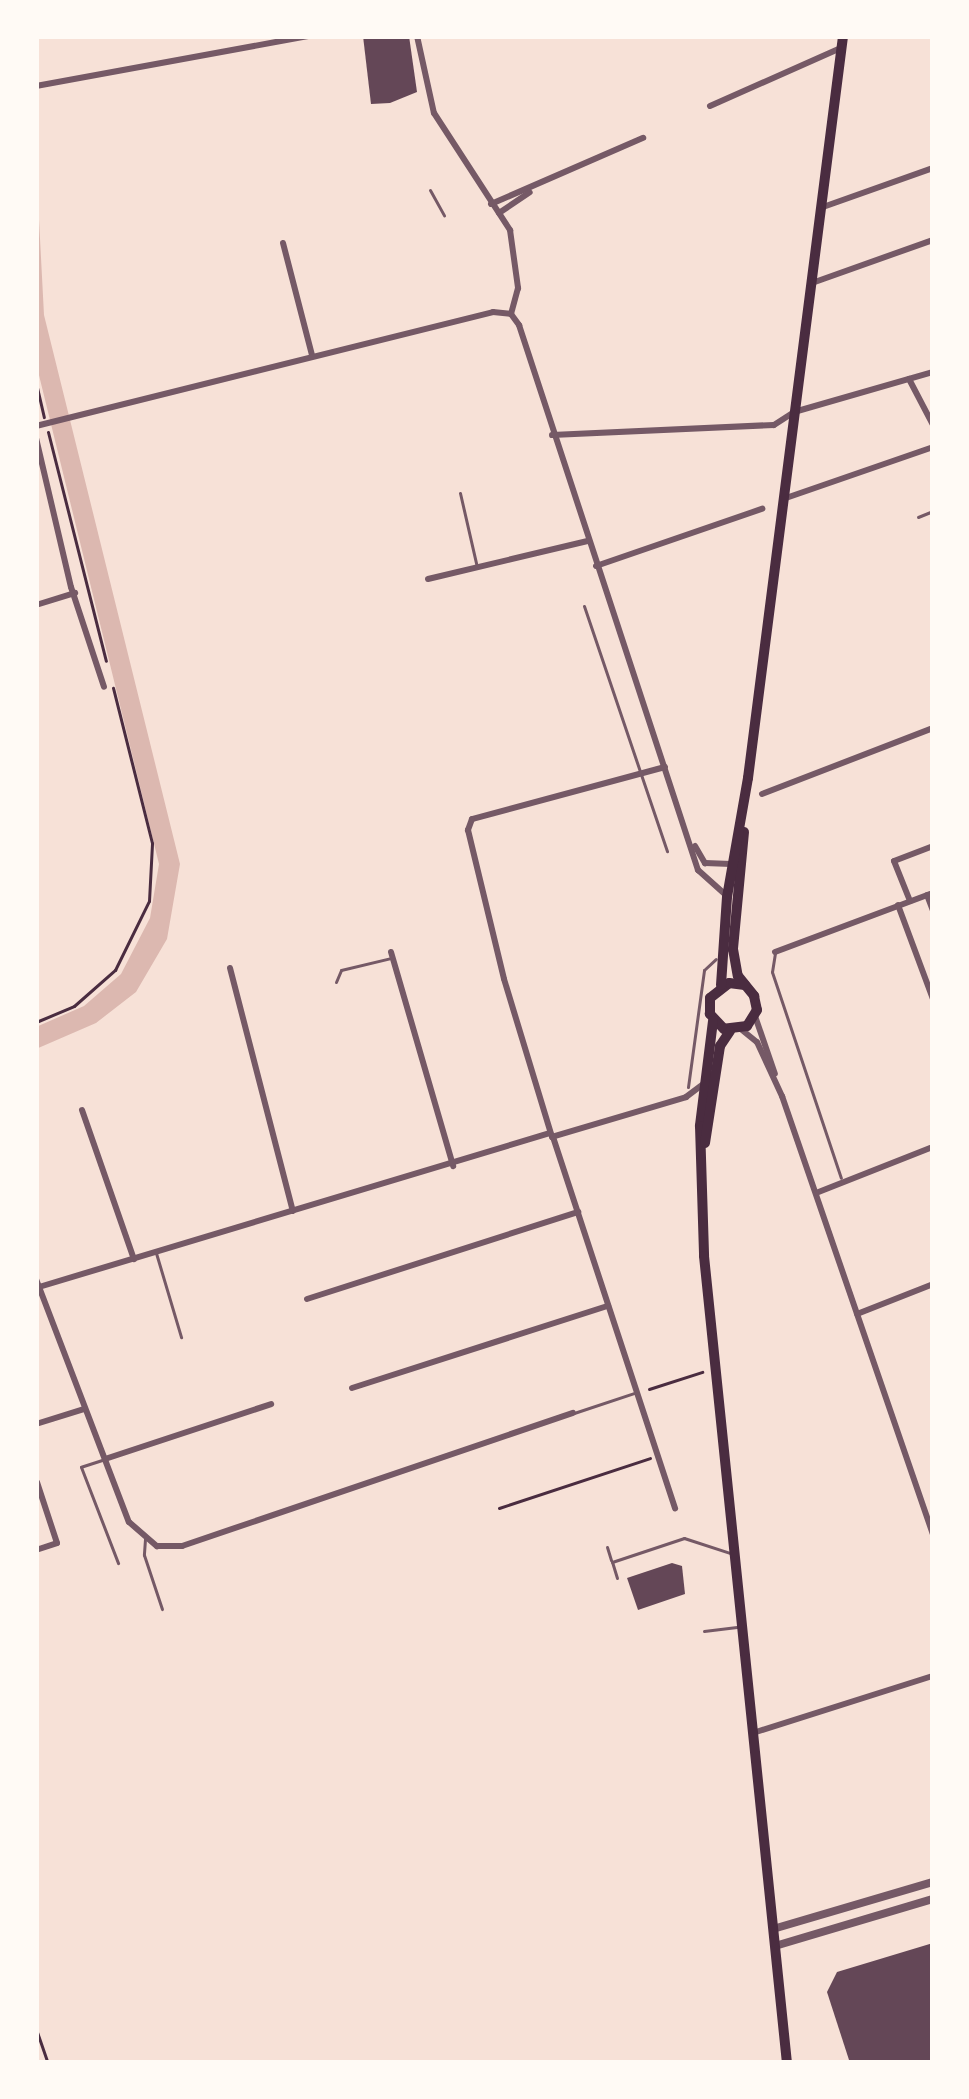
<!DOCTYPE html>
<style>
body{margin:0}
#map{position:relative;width:969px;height:2099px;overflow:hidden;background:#f7e1d7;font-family:"Varela Round",sans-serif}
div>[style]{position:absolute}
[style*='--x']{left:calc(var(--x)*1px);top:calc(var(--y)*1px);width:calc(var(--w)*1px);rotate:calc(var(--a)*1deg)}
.water>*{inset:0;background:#dcb8b0}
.building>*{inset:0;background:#644757}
.path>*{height:3px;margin:-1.5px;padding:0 1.5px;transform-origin:1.5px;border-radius:1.5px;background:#4a2c40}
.service>*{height:3px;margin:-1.5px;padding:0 1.5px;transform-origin:1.5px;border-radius:1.5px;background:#755966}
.minor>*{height:6px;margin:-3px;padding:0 3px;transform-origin:3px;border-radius:3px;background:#755966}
.tertiary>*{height:8px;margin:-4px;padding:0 4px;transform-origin:4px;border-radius:4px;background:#755966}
.primary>*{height:10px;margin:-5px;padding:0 5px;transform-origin:5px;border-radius:5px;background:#4a2c40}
span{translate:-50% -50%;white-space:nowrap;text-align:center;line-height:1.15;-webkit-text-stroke:10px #fffaf5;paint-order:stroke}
.frame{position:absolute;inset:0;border:39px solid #fffaf5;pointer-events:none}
</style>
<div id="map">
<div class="water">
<div style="clip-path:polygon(36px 162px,44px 315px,180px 864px,167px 939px,136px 992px,96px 1023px,36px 1049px,36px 1027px,84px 1006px,121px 974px,150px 918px,159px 864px,36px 363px)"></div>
</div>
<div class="building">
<div style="clip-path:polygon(363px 36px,409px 36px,417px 92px,390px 103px,371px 104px)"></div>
<div style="clip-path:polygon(672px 1563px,682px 1566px,685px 1594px,638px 1610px,627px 1578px)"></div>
<div style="clip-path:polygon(933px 1943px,933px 2063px,850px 2063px,827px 1992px,837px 1972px)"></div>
</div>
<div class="path">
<div style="--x:36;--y:383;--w:35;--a:77"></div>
<div style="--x:48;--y:432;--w:236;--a:75.8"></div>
<div style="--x:36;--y:1022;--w:41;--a:-22.8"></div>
<div style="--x:74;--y:1006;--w:55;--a:-41.3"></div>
<div style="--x:115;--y:970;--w:77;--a:-63.8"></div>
<div style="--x:149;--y:901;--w:58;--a:-87"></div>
<div style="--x:152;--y:843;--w:160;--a:-104.1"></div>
<div style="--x:649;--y:1389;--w:56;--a:-17.8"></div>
<div style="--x:499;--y:1508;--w:159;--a:-18.3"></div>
<div style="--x:36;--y:2029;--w:36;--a:71"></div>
</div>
<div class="service">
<div style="--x:430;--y:190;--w:29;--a:61"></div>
<div style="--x:460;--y:493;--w:76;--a:77.1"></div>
<div style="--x:918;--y:517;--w:16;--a:-22"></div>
<div style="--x:584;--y:606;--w:259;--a:71.3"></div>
<div style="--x:775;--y:953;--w:19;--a:99"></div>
<div style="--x:772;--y:972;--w:217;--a:71.5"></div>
<div style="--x:336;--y:982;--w:13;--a:-67"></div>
<div style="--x:341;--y:970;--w:51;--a:-13.5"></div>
<div style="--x:688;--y:1087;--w:118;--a:-82.2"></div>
<div style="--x:704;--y:970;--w:16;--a:-43"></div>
<div style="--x:156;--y:1253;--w:88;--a:73.4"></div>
<div style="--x:574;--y:1413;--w:63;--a:-18.4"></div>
<div style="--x:102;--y:1460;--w:22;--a:162"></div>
<div style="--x:81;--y:1467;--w:103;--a:68.9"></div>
<div style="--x:145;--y:1539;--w:16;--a:94"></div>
<div style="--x:144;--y:1555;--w:57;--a:71.6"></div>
<div style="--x:607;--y:1547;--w:14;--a:73"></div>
<div style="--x:617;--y:1578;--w:17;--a:-107"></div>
<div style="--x:612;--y:1562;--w:76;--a:-18.4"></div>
<div style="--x:684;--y:1538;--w:48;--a:18.1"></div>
<div style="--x:704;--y:1631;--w:35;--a:-7"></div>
</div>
<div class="minor">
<div style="--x:417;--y:36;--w:79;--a:77.6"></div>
<div style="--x:434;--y:113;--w:140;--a:57"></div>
<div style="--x:510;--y:230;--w:59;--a:82.1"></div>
<div style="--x:518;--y:288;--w:27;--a:105"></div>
<div style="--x:36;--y:86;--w:278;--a:-10.4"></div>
<div style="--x:710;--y:106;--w:143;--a:-23.9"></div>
<div style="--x:491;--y:204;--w:166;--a:-23.5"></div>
<div style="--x:823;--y:207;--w:117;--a:-19.5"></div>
<div style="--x:499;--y:213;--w:37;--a:-34"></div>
<div style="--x:283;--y:243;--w:116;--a:75.5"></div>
<div style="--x:812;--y:283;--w:128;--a:-19.6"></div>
<div style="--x:511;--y:314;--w:14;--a:54"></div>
<div style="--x:519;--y:325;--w:574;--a:71.82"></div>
<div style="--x:698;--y:870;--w:39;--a:42"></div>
<div style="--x:909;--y:379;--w:52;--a:62.4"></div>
<div style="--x:36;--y:426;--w:471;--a:-14"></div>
<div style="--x:493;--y:312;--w:18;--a:6"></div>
<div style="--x:552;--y:435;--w:222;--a:-2.6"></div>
<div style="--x:774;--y:425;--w:24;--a:-33"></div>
<div style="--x:794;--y:412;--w:145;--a:-16.1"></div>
<div style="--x:36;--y:438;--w:153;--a:76.8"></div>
<div style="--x:71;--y:587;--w:105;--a:71.7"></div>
<div style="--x:783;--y:499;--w:159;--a:-19.1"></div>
<div style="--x:596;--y:566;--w:176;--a:-19"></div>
<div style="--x:428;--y:579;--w:164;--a:-13.4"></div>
<div style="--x:36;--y:605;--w:41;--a:-17.1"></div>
<div style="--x:665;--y:767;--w:200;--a:164.9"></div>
<div style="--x:472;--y:819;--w:12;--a:110"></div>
<div style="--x:468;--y:830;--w:153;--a:76.4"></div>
<div style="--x:504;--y:979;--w:165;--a:73.1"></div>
<div style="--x:552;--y:1137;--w:140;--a:-16.6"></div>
<div style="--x:686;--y:1097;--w:21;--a:-37"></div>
<div style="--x:762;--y:794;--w:183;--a:-21.1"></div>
<div style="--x:695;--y:846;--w:20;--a:60"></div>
<div style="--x:705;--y:863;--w:26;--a:2"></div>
<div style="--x:927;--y:895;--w:17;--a:69"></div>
<div style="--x:910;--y:901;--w:43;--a:-111.8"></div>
<div style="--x:894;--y:861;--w:42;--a:-21"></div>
<div style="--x:898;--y:905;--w:100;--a:69.6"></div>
<div style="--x:391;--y:952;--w:223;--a:73.8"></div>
<div style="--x:775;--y:952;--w:169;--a:-20.5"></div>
<div style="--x:230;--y:968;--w:251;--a:75.5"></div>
<div style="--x:755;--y:1016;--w:61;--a:71"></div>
<div style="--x:742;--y:1030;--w:19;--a:39"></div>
<div style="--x:757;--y:1042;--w:60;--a:65.2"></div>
<div style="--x:782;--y:1096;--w:463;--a:71"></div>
<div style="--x:82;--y:1110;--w:158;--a:70.8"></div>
<div style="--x:553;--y:1137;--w:391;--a:71.8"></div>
<div style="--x:816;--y:1193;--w:126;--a:-21.5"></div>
<div style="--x:36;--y:1279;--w:260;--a:69.1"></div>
<div style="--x:129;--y:1522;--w:37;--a:41"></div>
<div style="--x:157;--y:1546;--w:25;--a:0"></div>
<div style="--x:182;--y:1546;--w:413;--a:-18.8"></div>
<div style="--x:39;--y:1287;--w:534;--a:-16.77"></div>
<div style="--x:307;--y:1299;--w:285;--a:-17.8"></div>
<div style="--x:857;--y:1314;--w:82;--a:-21.5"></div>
<div style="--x:352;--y:1388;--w:269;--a:-17.8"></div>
<div style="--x:36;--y:1424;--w:50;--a:-17.4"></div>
<div style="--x:105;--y:1459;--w:175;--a:-18.3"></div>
<div style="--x:36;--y:1550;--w:22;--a:-18"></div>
<div style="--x:57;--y:1543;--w:64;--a:-108.2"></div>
<div style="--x:756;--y:1732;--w:186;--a:-17.6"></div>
</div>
<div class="tertiary">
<div style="--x:773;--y:1929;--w:167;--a:-16.4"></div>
<div style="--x:775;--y:1946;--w:165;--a:-16.6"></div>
</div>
<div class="primary">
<div style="--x:744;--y:832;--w:118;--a:95.4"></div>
<div style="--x:733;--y:949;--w:27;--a:80"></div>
<div style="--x:738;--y:976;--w:26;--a:51"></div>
<div style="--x:754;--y:996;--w:14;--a:78"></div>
<div style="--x:757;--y:1010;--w:19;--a:122"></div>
<div style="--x:747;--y:1026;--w:23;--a:173"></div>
<div style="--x:724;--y:1029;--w:21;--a:-133"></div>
<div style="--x:710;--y:1014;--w:16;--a:-90"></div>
<div style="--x:710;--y:998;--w:24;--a:-38"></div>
<div style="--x:729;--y:983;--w:16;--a:7"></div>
<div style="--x:721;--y:985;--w:88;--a:-86.1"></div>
<div style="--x:727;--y:897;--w:121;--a:-80"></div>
<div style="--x:748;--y:778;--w:748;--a:-82.7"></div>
<div style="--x:713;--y:1021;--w:106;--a:97.1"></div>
<div style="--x:700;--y:1126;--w:130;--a:88.2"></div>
<div style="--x:704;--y:1256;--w:811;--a:84.13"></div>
<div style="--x:705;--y:1143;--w:98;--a:-81.2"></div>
<div style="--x:720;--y:1046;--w:18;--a:-56"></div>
</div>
<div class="frame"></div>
</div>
